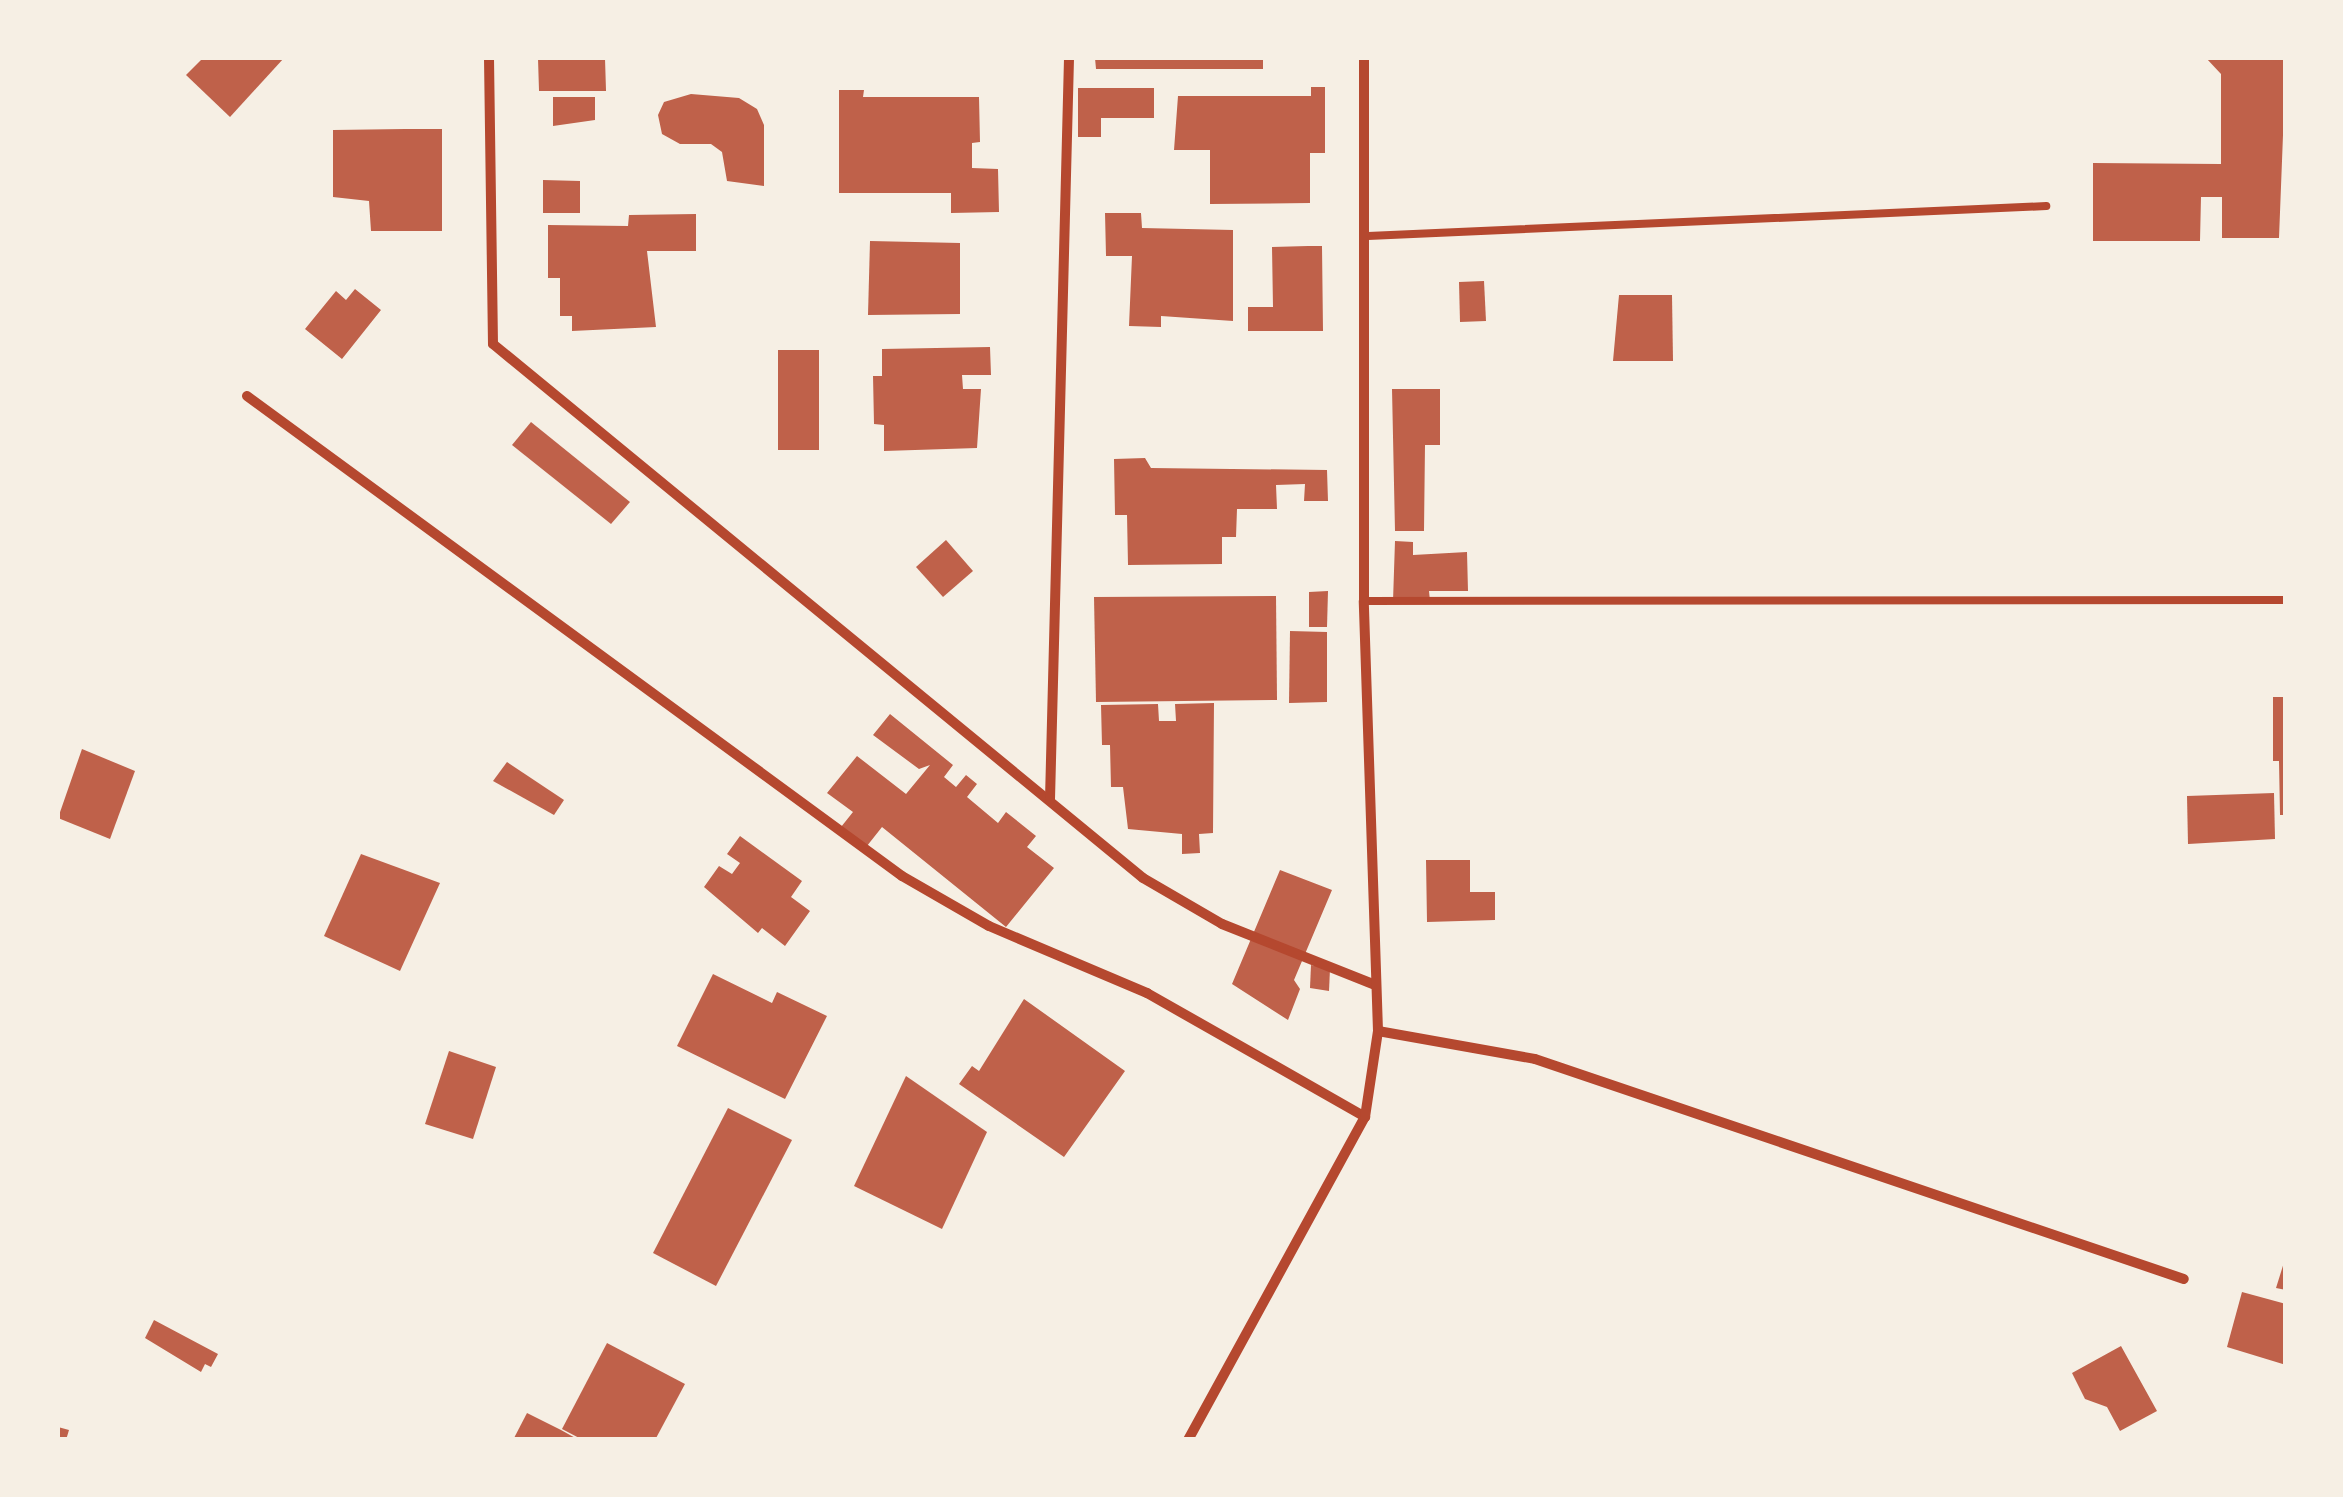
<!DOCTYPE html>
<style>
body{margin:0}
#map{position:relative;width:2343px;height:1497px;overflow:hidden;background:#f6efe4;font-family:Quicksand,sans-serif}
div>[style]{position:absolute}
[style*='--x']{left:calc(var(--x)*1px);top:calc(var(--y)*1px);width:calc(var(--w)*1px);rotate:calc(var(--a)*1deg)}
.building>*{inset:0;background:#bf614a}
.service>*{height:8px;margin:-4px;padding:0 4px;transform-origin:4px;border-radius:4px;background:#b5482f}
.minor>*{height:10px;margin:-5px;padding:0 5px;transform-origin:5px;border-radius:5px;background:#b5482f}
span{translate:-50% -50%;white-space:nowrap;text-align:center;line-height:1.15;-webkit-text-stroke:8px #f6efe4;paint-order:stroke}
.frame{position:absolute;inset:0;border:60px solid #f6efe4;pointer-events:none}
</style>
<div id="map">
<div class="building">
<div style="clip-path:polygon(203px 58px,284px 58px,230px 117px,186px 75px)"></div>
<div style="clip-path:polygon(538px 58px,605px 58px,606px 91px,539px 91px)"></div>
<div style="clip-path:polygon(1095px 58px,1263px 58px,1263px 69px,1096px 69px)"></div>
<div style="clip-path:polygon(2206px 58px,2286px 58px,2279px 238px,2222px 238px,2222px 197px,2201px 197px,2200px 241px,2093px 241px,2093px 163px,2221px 164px,2221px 74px)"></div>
<div style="clip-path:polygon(1311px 87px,1325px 87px,1325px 153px,1310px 153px,1310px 203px,1210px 204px,1210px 150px,1174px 150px,1178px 96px,1311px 96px)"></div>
<div style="clip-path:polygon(1078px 88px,1154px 88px,1154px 118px,1101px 118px,1101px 137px,1078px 137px)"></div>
<div style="clip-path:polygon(839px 90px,864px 90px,863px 97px,979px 97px,980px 142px,972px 143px,972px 168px,998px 169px,999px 212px,951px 213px,951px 193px,839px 193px)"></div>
<div style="clip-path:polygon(691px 94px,739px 98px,757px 109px,764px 125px,764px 186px,727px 181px,722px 152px,711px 144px,680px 144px,662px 134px,658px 115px,664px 102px)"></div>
<div style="clip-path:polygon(553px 97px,595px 97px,595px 120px,553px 126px)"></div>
<div style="clip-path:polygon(405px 129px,442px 129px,442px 231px,371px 231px,369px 201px,333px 197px,333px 130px)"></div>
<div style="clip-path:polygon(543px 180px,580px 181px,580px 213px,543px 213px)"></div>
<div style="clip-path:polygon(1105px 213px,1141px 213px,1142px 228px,1233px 230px,1233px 321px,1161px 316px,1161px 327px,1129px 326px,1132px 256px,1106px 256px)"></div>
<div style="clip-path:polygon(696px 214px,696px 251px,647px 251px,656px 327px,572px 331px,572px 316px,560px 316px,560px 278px,548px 278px,548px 225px,628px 226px,629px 215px)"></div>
<div style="clip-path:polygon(870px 241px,960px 243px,960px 314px,868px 315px)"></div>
<div style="clip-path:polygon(1308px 246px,1322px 246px,1323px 331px,1248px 331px,1248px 307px,1273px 307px,1272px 247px)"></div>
<div style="clip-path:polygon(1484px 281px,1486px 321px,1460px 322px,1459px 282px)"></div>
<div style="clip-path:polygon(355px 289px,381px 310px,342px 359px,305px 329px,336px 291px,346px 300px)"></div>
<div style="clip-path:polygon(1619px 295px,1672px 295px,1673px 361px,1613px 361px)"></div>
<div style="clip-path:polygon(990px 347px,991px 375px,962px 375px,963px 389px,981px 389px,977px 448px,884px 451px,884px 425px,874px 424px,873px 376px,882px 376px,882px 349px)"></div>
<div style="clip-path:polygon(778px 350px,819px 350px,819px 450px,778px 450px)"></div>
<div style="clip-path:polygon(1392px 389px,1440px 389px,1440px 445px,1425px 445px,1424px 531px,1395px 531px)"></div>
<div style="clip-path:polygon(531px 422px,630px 502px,611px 524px,512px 445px)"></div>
<div style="clip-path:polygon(1145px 458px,1151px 468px,1327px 470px,1328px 501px,1304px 501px,1305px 484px,1276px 485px,1277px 509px,1237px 509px,1236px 537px,1222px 537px,1222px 564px,1128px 565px,1127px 515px,1115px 515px,1114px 459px)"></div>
<div style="clip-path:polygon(946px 540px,973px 571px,943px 597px,916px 567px)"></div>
<div style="clip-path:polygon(1395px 541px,1413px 542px,1413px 555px,1467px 552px,1468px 591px,1429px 591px,1430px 601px,1393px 601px)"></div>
<div style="clip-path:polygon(1328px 591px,1327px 627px,1309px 627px,1309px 592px)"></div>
<div style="clip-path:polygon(1276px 596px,1277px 700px,1096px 702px,1094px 597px)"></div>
<div style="clip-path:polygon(1290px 631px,1327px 632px,1327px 702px,1289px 703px)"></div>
<div style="clip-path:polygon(2273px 697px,2286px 697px,2286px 815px,2280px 815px,2279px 761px,2273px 761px)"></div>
<div style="clip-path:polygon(1214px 703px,1213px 833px,1199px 834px,1200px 853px,1182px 854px,1182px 834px,1128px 829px,1123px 787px,1111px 787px,1110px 745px,1102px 745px,1101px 705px,1158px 704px,1159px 721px,1176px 721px,1175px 704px)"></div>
<div style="clip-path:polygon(890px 714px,953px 765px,944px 777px,956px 787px,966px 775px,977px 784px,967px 797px,998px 823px,1006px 812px,1036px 836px,1027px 847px,1054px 868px,1006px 927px,882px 827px,863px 851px,837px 832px,853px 812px,827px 793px,857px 756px,906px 794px,930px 765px,919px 769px,873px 735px)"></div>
<div style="clip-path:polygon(82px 749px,135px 771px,110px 839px,58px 818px)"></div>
<div style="clip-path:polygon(507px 762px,564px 800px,554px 815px,493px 781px)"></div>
<div style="clip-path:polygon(2274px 793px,2275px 839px,2188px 844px,2187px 796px)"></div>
<div style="clip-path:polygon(740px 836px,802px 881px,791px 897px,810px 911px,785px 946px,762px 928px,758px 933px,704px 887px,719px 866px,732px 874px,740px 863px,727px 854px)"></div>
<div style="clip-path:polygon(361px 854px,440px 883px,400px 971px,324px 936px)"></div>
<div style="clip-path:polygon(1426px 860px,1470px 860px,1470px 892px,1495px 892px,1495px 920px,1427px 922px)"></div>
<div style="clip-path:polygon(1280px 870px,1332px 890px,1294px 980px,1300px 989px,1288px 1020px,1232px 984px)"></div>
<div style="clip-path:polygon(1311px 965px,1330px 969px,1329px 991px,1310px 988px)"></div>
<div style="clip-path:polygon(713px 974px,772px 1003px,777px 992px,827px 1016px,785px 1099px,677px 1046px)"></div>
<div style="clip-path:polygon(1024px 999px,1125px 1071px,1064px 1157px,959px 1084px,972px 1066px,979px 1071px)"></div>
<div style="clip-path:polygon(449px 1051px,496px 1067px,473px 1139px,425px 1124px)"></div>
<div style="clip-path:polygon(906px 1076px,987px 1132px,942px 1229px,854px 1186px)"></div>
<div style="clip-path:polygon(728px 1108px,792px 1140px,716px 1286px,653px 1253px)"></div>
<div style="clip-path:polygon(2286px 1256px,2286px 1290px,2276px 1288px)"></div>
<div style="clip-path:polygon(2242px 1292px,2286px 1304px,2286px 1365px,2227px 1347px)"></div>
<div style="clip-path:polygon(154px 1320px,218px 1354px,211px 1367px,205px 1364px,201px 1372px,145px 1338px)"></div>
<div style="clip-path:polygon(607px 1343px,685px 1384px,655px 1440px,583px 1440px,562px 1429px)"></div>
<div style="clip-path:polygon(2121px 1346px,2157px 1411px,2120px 1431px,2107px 1407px,2085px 1399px,2072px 1373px)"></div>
<div style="clip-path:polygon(527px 1413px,561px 1430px,579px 1440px,513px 1440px)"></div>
<div style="clip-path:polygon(58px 1427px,69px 1430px,66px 1440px,58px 1440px)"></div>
</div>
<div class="service">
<div style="--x:1368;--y:236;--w:679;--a:-2.53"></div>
<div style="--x:1364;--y:601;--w:922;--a:-0.06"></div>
</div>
<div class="minor">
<div style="--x:489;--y:58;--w:286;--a:89.2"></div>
<div style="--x:493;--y:344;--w:841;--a:39.4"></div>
<div style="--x:1143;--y:878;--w:91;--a:30.2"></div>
<div style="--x:1222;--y:924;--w:165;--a:21.7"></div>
<div style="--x:247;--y:396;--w:812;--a:36.23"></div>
<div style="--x:902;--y:876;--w:100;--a:29.9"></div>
<div style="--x:989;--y:926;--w:172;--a:23"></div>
<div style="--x:1147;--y:993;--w:251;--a:29.6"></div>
<div style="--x:1050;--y:799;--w:741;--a:-88.53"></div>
<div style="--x:1378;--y:1031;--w:159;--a:10.1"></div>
<div style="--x:1535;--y:1059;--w:685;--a:18.73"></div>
<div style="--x:1188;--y:1440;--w:368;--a:-61.3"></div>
<div style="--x:1365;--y:1117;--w:87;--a:-81.4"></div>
<div style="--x:1378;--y:1031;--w:430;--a:-91.9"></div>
<div style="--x:1364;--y:601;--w:543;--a:-90"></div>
</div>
<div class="frame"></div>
</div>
